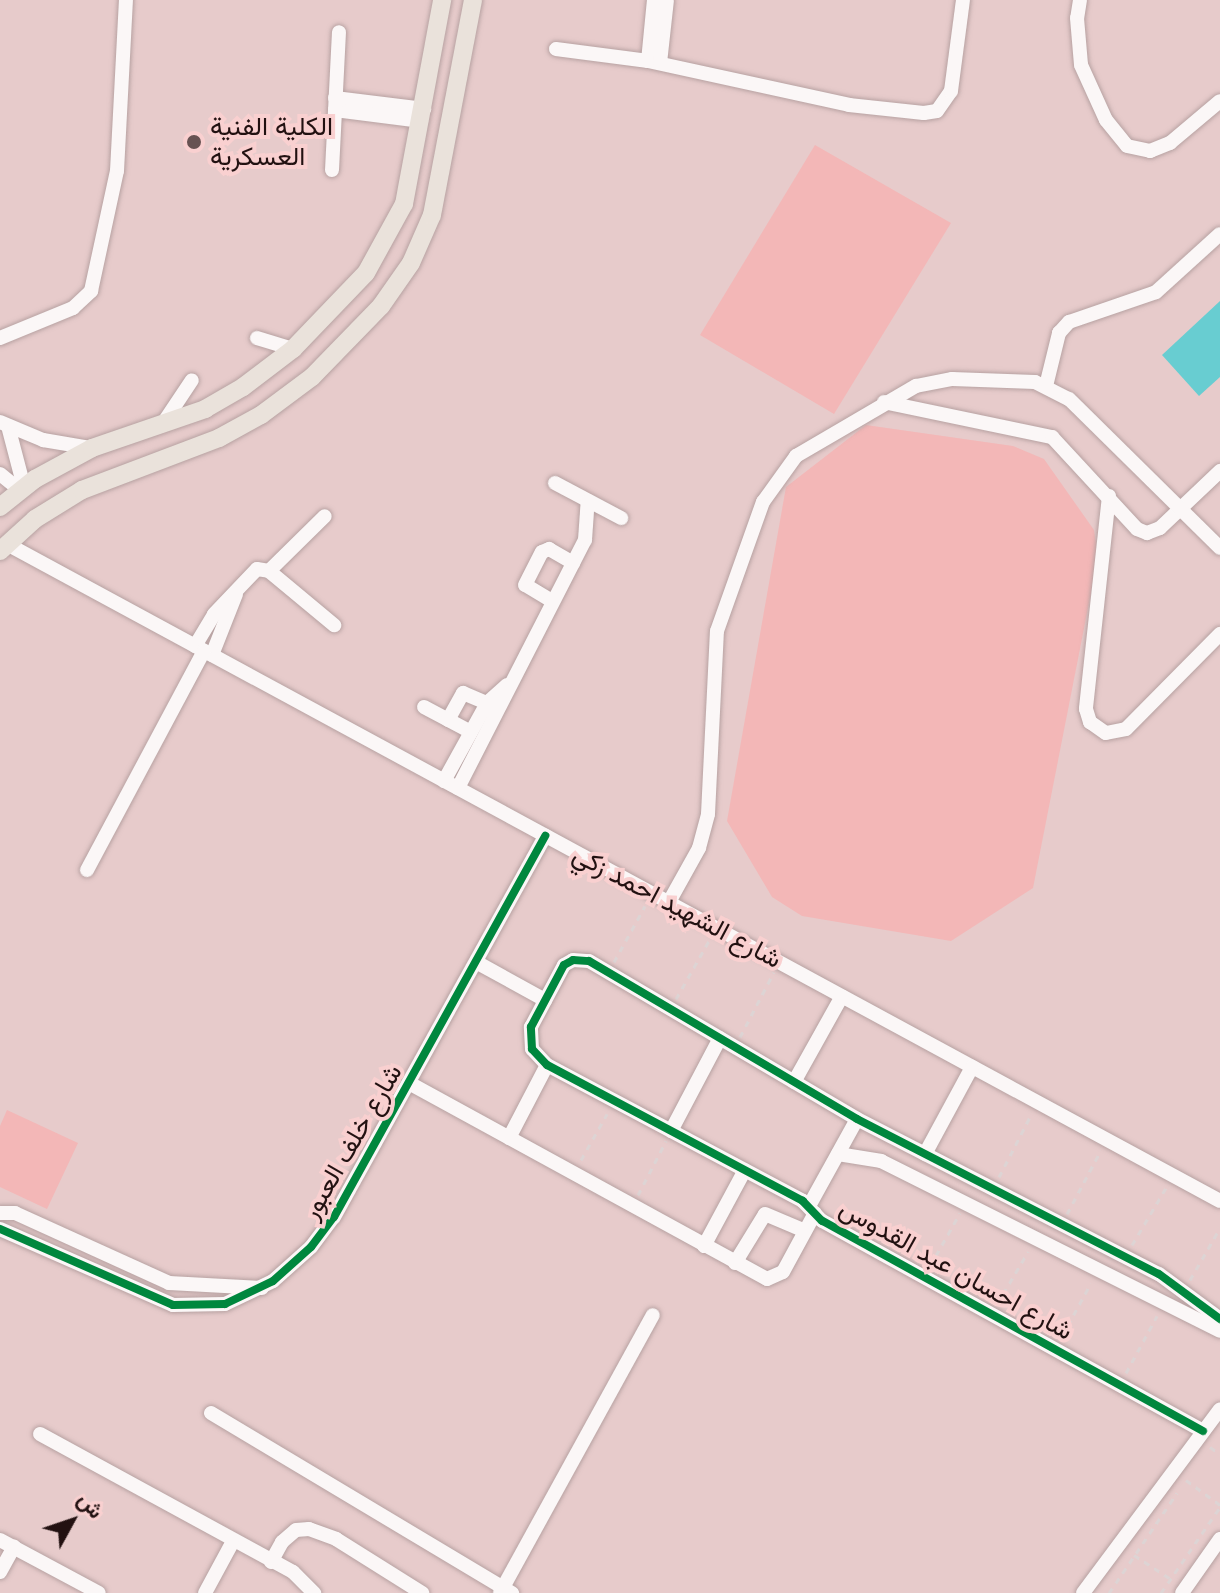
<!DOCTYPE html>
<meta charset="utf-8">
<style>
body{margin:0}
#map{position:relative;width:1220px;height:1593px;overflow:hidden;background:#e7cbcb;font-family:Poppins,Vazirmatn,sans-serif}
div>[style]{position:absolute}
[style*='--x']{left:calc(var(--x)*1px);top:calc(var(--y)*1px);width:calc(var(--w)*1px);rotate:calc(var(--a)*1deg)}
.green>*{inset:0;background:#f3b7b7}
.water>*{inset:0;background:#68cdd1}
.path>*{height:3px;margin-top:-1.5px;transform-origin:0;background:repeating-linear-gradient(90deg,#ddd4d4 0 6px,transparent 0 12px)}
.roads{filter:drop-shadow(0 0 2px #b7a2a2) drop-shadow(0 0 2px #b7a2a2)}
.minor>*{height:14px;margin:-7px;padding:0 7px;transform-origin:7px;border-radius:7px;background:#fbf7f7}
.major>*{height:18px;margin:-9px;padding:0 9px;transform-origin:9px;border-radius:9px;background:#eae2db}
.cycleway>*{height:8px;margin:-4px;padding:0 4px;transform-origin:4px;border-radius:4px;background:#00873e}
.dots>*{width:22px;height:22px;translate:-50% -50%;box-sizing:border-box;border:4px solid #f9d0d0;border-radius:50%}
span{translate:-50% -50%;white-space:nowrap;text-align:center;line-height:1.15;-webkit-text-stroke:8px #f9d0d0;paint-order:stroke}
.poi-label{font-size:26px;color:#211}
.left{translate:0 -50%;text-align:left}
.street-label{font-size:26px;color:#211}
.north{position:absolute;left:32px;top:1481px;width:80px;height:80px;-webkit-text-stroke:6px #f9d0d0;paint-order:stroke;rotate:50deg;font-size:22px;font-weight:700;line-height:32px;text-align:center;color:#211}
.north::after{content:'';display:block;margin:auto;width:28px;height:36px;background:#211;clip-path:polygon(50% 0,100% 100%,50% 72%,0 100%)}
</style>
<div id="map">
<div class="green">
<div style="clip-path:polygon(815px 145px,951px 223px,834px 414px,700px 335px)"></div>
<div style="clip-path:polygon(866px 425px,1013px 446px,1044px 459px,1094px 530px,1098px 557px,1033px 888px,951px 941px,802px 916px,772px 897px,727px 821px,786px 487px)"></div>
<div style="clip-path:polygon(7px 1110px,78px 1143px,47px 1209px,0 1187px,0 1126px)"></div>
</div>
<div class="water">
<div style="clip-path:polygon(1220px 301px,1220px 377px,1199px 396px,1162px 355px)"></div>
</div>
<div class="path">
<div style="--x:614;--y:962;--w:64;--a:-61"></div>
<div style="--x:676;--y:999;--w:69;--a:-60.5"></div>
<div style="--x:740;--y:1037;--w:73;--a:-62.4"></div>
<div style="--x:581;--y:1160;--w:53;--a:-60.5"></div>
<div style="--x:999;--y:1177;--w:72;--a:-62.7"></div>
<div style="--x:638;--y:1195;--w:61;--a:-62.6"></div>
<div style="--x:1067;--y:1214;--w:72;--a:-62"></div>
<div style="--x:1132;--y:1245;--w:69;--a:-59.3"></div>
<div style="--x:930;--y:1266;--w:61;--a:-60.5"></div>
<div style="--x:1190;--y:1280;--w:60;--a:-60"></div>
<div style="--x:997;--y:1304;--w:61;--a:-59.2"></div>
<div style="--x:1062;--y:1336;--w:60;--a:-61.3"></div>
<div style="--x:1126;--y:1373;--w:65;--a:-61.5"></div>
<div style="--x:1210;--y:1447;--w:12;--a:35"></div>
<div style="--x:1186;--y:1480;--w:42;--a:36.3"></div>
<div style="--x:1134;--y:1555;--w:44;--a:33"></div>
<div style="--x:1109;--y:1593;--w:121;--a:-55.8"></div>
<div style="--x:1161;--y:1593;--w:104;--a:-55.5"></div>
</div>
<div class="roads">
<div class="minor">
<div style="--x:1080;--y:0;--w:18;--a:99"></div>
<div style="--x:1077;--y:18;--w:47;--a:85.1"></div>
<div style="--x:1081;--y:65;--w:60;--a:65.6"></div>
<div style="--x:1106;--y:120;--w:33;--a:51"></div>
<div style="--x:1127;--y:146;--w:24;--a:12"></div>
<div style="--x:1150;--y:151;--w:22;--a:-22"></div>
<div style="--x:1170;--y:143;--w:65;--a:-40"></div>
<div style="--x:556;--y:49;--w:93;--a:7.4"></div>
<div style="--x:648;--y:61;--w:206;--a:12.3"></div>
<div style="--x:849;--y:105;--w:75;--a:6.1"></div>
<div style="--x:924;--y:113;--w:13;--a:-9"></div>
<div style="--x:937;--y:111;--w:24;--a:-55"></div>
<div style="--x:951;--y:91;--w:92;--a:-82.5"></div>
<div style="--x:648;--y:61;--w:61;--a:-84.4"></div>
<div style="--x:660;--y:63;--w:63;--a:-83.7"></div>
<div style="--x:335;--y:98;--w:90;--a:7"></div>
<div style="--x:335;--y:110;--w:87;--a:7.3"></div>
<div style="--x:332;--y:170;--w:138;--a:-87.1"></div>
<div style="--x:0;--y:338;--w:79;--a:-22.3"></div>
<div style="--x:73;--y:308;--w:25;--a:-43"></div>
<div style="--x:91;--y:291;--w:123;--a:-77.8"></div>
<div style="--x:117;--y:171;--w:171;--a:-87"></div>
<div style="--x:257;--y:338;--w:38;--a:17"></div>
<div style="--x:1046;--y:386;--w:55;--a:-76.2"></div>
<div style="--x:1059;--y:333;--w:15;--a:-48"></div>
<div style="--x:1069;--y:322;--w:92;--a:-19"></div>
<div style="--x:1156;--y:292;--w:86;--a:-42.2"></div>
<div style="--x:884;--y:402;--w:172;--a:11.8"></div>
<div style="--x:1052;--y:437;--w:125;--a:47.3"></div>
<div style="--x:1137;--y:529;--w:11;--a:22"></div>
<div style="--x:1147;--y:533;--w:14;--a:-21"></div>
<div style="--x:1160;--y:528;--w:83;--a:-43.5"></div>
<div style="--x:0;--y:422;--w:47;--a:22.7"></div>
<div style="--x:43;--y:440;--w:49;--a:9.5"></div>
<div style="--x:164;--y:422;--w:50;--a:-56.3"></div>
<div style="--x:8;--y:426;--w:63;--a:75.3"></div>
<div style="--x:0;--y:474;--w:26;--a:39"></div>
<div style="--x:555;--y:483;--w:75;--a:27.9"></div>
<div style="--x:1109;--y:496;--w:214;--a:96.2"></div>
<div style="--x:1086;--y:709;--w:14;--a:73"></div>
<div style="--x:1090;--y:722;--w:19;--a:35"></div>
<div style="--x:1106;--y:733;--w:20;--a:-11"></div>
<div style="--x:1126;--y:729;--w:134;--a:-45.3"></div>
<div style="--x:7;--y:544;--w:1379;--a:28.44"></div>
<div style="--x:269;--y:571;--w:78;--a:-44.5"></div>
<div style="--x:552;--y:601;--w:31;--a:-149"></div>
<div style="--x:525;--y:585;--w:37;--a:-63"></div>
<div style="--x:542;--y:552;--w:8;--a:-23"></div>
<div style="--x:549;--y:549;--w:28;--a:30"></div>
<div style="--x:195;--y:646;--w:37;--a:-59"></div>
<div style="--x:214;--y:614;--w:62;--a:-46.3"></div>
<div style="--x:257;--y:569;--w:12;--a:9"></div>
<div style="--x:269;--y:571;--w:85;--a:39.7"></div>
<div style="--x:212;--y:655;--w:66;--a:-68.5"></div>
<div style="--x:424;--y:707;--w:53;--a:28"></div>
<div style="--x:448;--y:720;--w:31;--a:-61"></div>
<div style="--x:463;--y:693;--w:26;--a:23"></div>
<div style="--x:444;--y:781;--w:89;--a:-61.1"></div>
<div style="--x:487;--y:703;--w:27;--a:-42"></div>
<div style="--x:458;--y:788;--w:279;--a:-62.9"></div>
<div style="--x:585;--y:540;--w:39;--a:-86"></div>
<div style="--x:87;--y:870;--w:248;--a:-61.9"></div>
<div style="--x:669;--y:902;--w:62;--a:-60.9"></div>
<div style="--x:699;--y:848;--w:35;--a:-75"></div>
<div style="--x:708;--y:814;--w:183;--a:-87.2"></div>
<div style="--x:717;--y:631;--w:137;--a:-70.4"></div>
<div style="--x:763;--y:502;--w:57;--a:-54.3"></div>
<div style="--x:796;--y:456;--w:139;--a:-30.3"></div>
<div style="--x:916;--y:386;--w:37;--a:-11"></div>
<div style="--x:952;--y:379;--w:83;--a:2.1"></div>
<div style="--x:1035;--y:382;--w:38;--a:27"></div>
<div style="--x:1069;--y:399;--w:212;--a:44.6"></div>
<div style="--x:476;--y:962;--w:79;--a:28.8"></div>
<div style="--x:794;--y:1082;--w:98;--a:-60.8"></div>
<div style="--x:409;--y:1083;--w:408;--a:28.7"></div>
<div style="--x:767;--y:1279;--w:17;--a:-24"></div>
<div style="--x:783;--y:1272;--w:67;--a:-61.5"></div>
<div style="--x:671;--y:1131;--w:105;--a:-62.2"></div>
<div style="--x:509;--y:1138;--w:82;--a:-62.5"></div>
<div style="--x:838;--y:1154;--w:44;--a:9.2"></div>
<div style="--x:881;--y:1161;--w:379;--a:26.6"></div>
<div style="--x:925;--y:1154;--w:99;--a:-61.6"></div>
<div style="--x:809;--y:1206;--w:99;--a:-61.1"></div>
<div style="--x:0;--y:1213;--w:15;--a:0"></div>
<div style="--x:15;--y:1213;--w:169;--a:24.4"></div>
<div style="--x:169;--y:1283;--w:93;--a:3.1"></div>
<div style="--x:0;--y:1229;--w:189;--a:23.7"></div>
<div style="--x:173;--y:1305;--w:52;--a:-1.1"></div>
<div style="--x:225;--y:1304;--w:53;--a:-25.6"></div>
<div style="--x:273;--y:1281;--w:51;--a:-41.8"></div>
<div style="--x:311;--y:1247;--w:38;--a:-53"></div>
<div style="--x:334;--y:1217;--w:436;--a:-61"></div>
<div style="--x:704;--y:1246;--w:86;--a:-61.7"></div>
<div style="--x:735;--y:1263;--w:57;--a:-58.5"></div>
<div style="--x:765;--y:1214;--w:43;--a:23"></div>
<div style="--x:211;--y:1413;--w:351;--a:30.9"></div>
<div style="--x:1203;--y:1431;--w:435;--a:-151.1"></div>
<div style="--x:822;--y:1221;--w:28;--a:-134"></div>
<div style="--x:803;--y:1201;--w:290;--a:-152"></div>
<div style="--x:547;--y:1065;--w:22;--a:-133"></div>
<div style="--x:532;--y:1049;--w:22;--a:-93"></div>
<div style="--x:531;--y:1027;--w:70;--a:-62"></div>
<div style="--x:564;--y:965;--w:10;--a:-29"></div>
<div style="--x:573;--y:960;--w:16;--a:4"></div>
<div style="--x:589;--y:961;--w:311;--a:30.5"></div>
<div style="--x:857;--y:1119;--w:339;--a:27.2"></div>
<div style="--x:1159;--y:1274;--w:76;--a:36.4"></div>
<div style="--x:40;--y:1434;--w:288;--a:28.6"></div>
<div style="--x:293;--y:1572;--w:30;--a:45"></div>
<div style="--x:0;--y:1540;--w:112;--a:28.2"></div>
<div style="--x:271;--y:1562;--w:23;--a:-61"></div>
<div style="--x:282;--y:1542;--w:18;--a:-41"></div>
<div style="--x:296;--y:1530;--w:13;--a:-4"></div>
<div style="--x:309;--y:1529;--w:29;--a:20"></div>
<div style="--x:336;--y:1539;--w:102;--a:32.1"></div>
<div style="--x:0;--y:1572;--w:29;--a:-61"></div>
<div style="--x:205;--y:1593;--w:57;--a:-61.6"></div>
<div style="--x:500;--y:1593;--w:317;--a:-61.2"></div>
<div style="--x:1083;--y:1593;--w:229;--a:-53.3"></div>
<div style="--x:1182;--y:1593;--w:66;--a:-54.9"></div>
</div>
<div class="major">
<div style="--x:0;--y:507;--w:45;--a:-38.7"></div>
<div style="--x:35;--y:479;--w:65;--a:-28.5"></div>
<div style="--x:92;--y:448;--w:120;--a:-19"></div>
<div style="--x:205;--y:409;--w:44;--a:-30.1"></div>
<div style="--x:243;--y:387;--w:63;--a:-37.2"></div>
<div style="--x:293;--y:349;--w:105;--a:-46.2"></div>
<div style="--x:366;--y:273;--w:79;--a:-61.2"></div>
<div style="--x:404;--y:204;--w:208;--a:-79.4"></div>
<div style="--x:0;--y:551;--w:47;--a:-42.4"></div>
<div style="--x:35;--y:519;--w:55;--a:-31.7"></div>
<div style="--x:82;--y:490;--w:147;--a:-20.8"></div>
<div style="--x:219;--y:438;--w:48;--a:-28.7"></div>
<div style="--x:261;--y:415;--w:64;--a:-36.7"></div>
<div style="--x:312;--y:377;--w:99;--a:-45.8"></div>
<div style="--x:381;--y:306;--w:52;--a:-55.1"></div>
<div style="--x:411;--y:263;--w:52;--a:-66.4"></div>
<div style="--x:432;--y:215;--w:219;--a:-79.2"></div>
</div>
</div>
<div class="cycleway">
<div style="--x:0;--y:1229;--w:189;--a:23.7"></div>
<div style="--x:173;--y:1305;--w:52;--a:-1.1"></div>
<div style="--x:225;--y:1304;--w:53;--a:-25.6"></div>
<div style="--x:273;--y:1281;--w:51;--a:-41.8"></div>
<div style="--x:311;--y:1247;--w:38;--a:-53"></div>
<div style="--x:334;--y:1217;--w:436;--a:-61"></div>
<div style="--x:1203;--y:1431;--w:435;--a:-151.1"></div>
<div style="--x:822;--y:1221;--w:28;--a:-134"></div>
<div style="--x:803;--y:1201;--w:290;--a:-152"></div>
<div style="--x:547;--y:1065;--w:22;--a:-133"></div>
<div style="--x:532;--y:1049;--w:22;--a:-93"></div>
<div style="--x:531;--y:1027;--w:70;--a:-62"></div>
<div style="--x:564;--y:965;--w:10;--a:-29"></div>
<div style="--x:573;--y:960;--w:16;--a:4"></div>
<div style="--x:589;--y:961;--w:311;--a:30.5"></div>
<div style="--x:857;--y:1119;--w:339;--a:27.2"></div>
<div style="--x:1159;--y:1274;--w:76;--a:36.4"></div>
</div>
<div class="dots">
<div style="left:194px;top:142px;background:#675252"></div>
</div>
<div class="poi-label">
<span class="left" style="left:210px;top:142px">الكلية الفنية<br>العسكرية</span>
</div>
<div class="street-label">
<span style="left:677px;top:907px;rotate:28deg">شارع الشهيد احمد زكي</span>
<span style="left:352px;top:1142px;rotate:-60deg">شارع خلف العبور</span>
<span style="left:956px;top:1270px;rotate:29deg">شارع احسان عبد القدوس</span>
</div>
<div class="north">ش</div>
</div>
